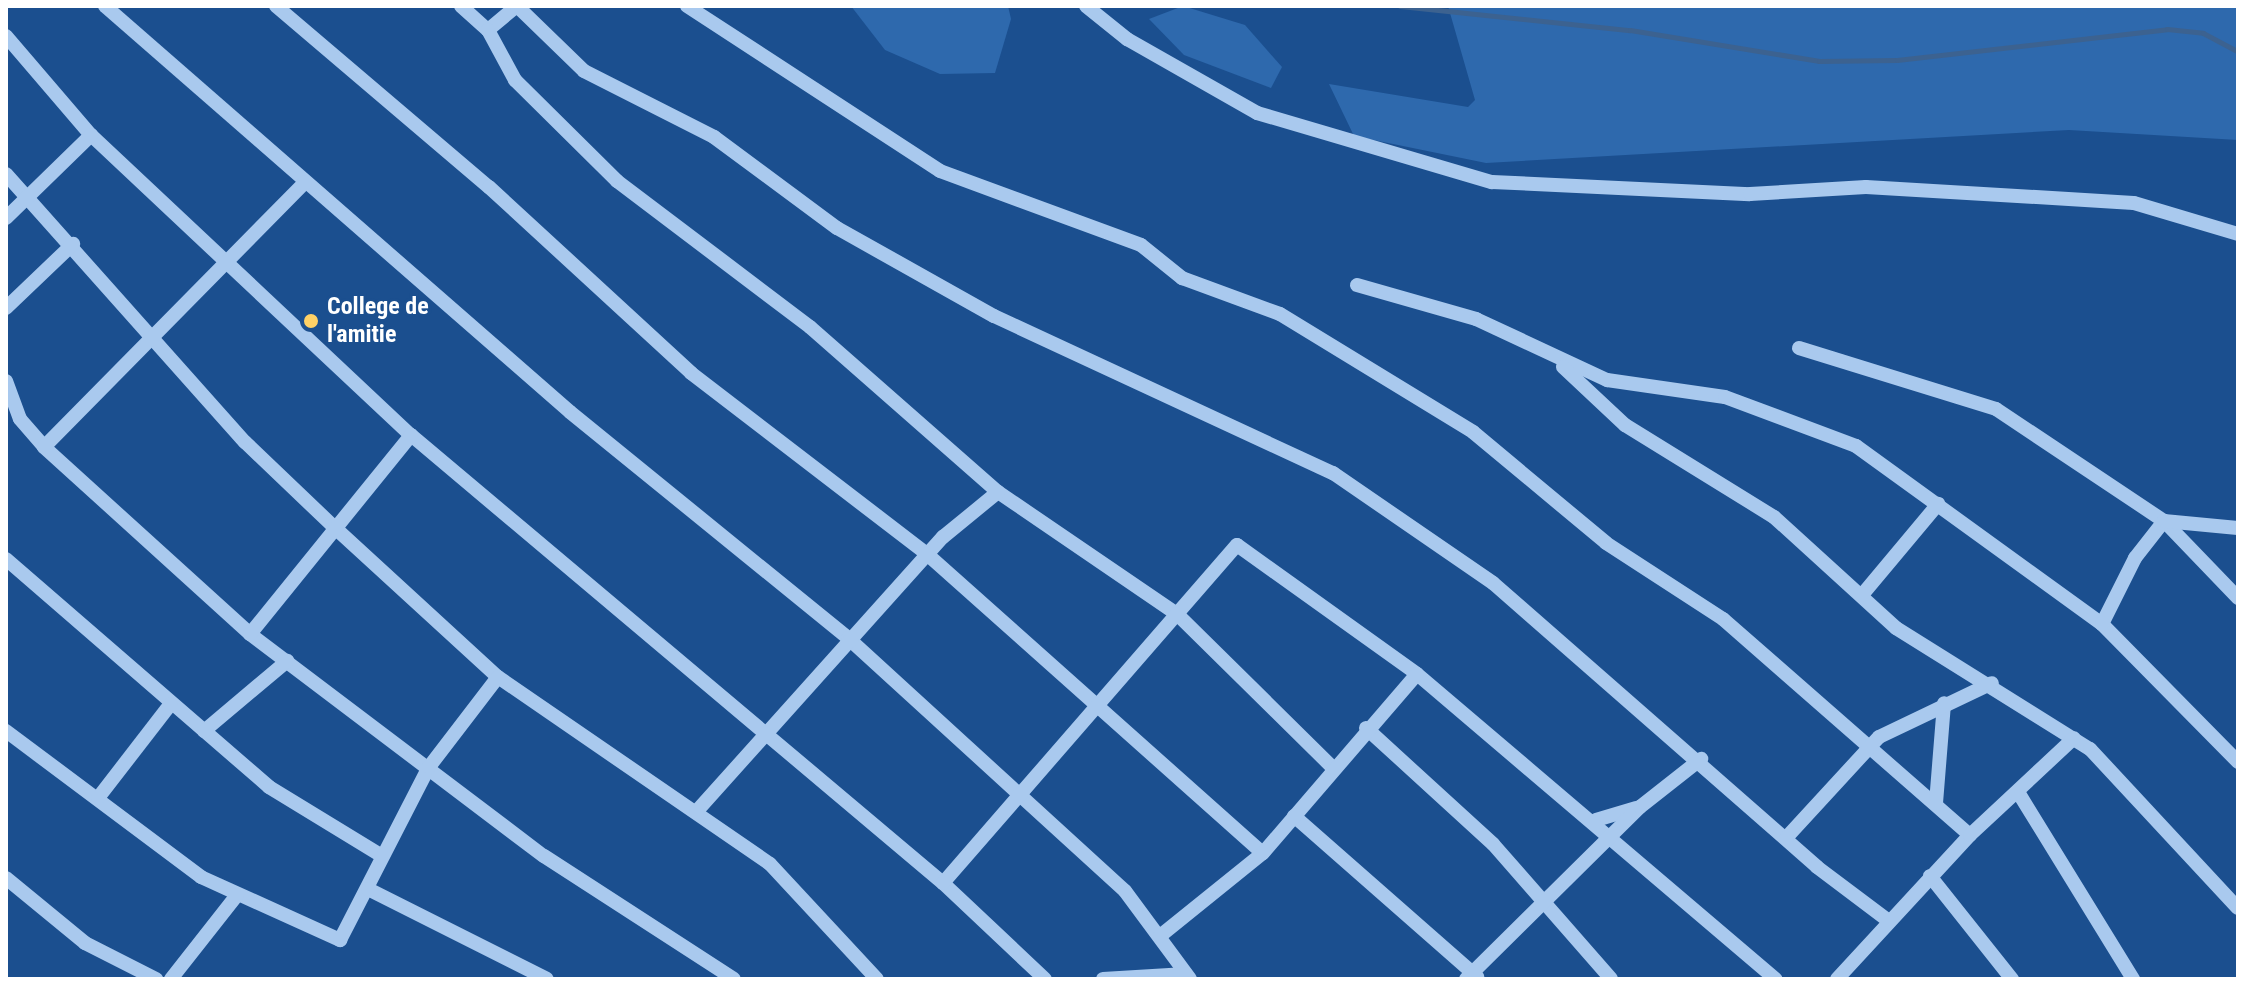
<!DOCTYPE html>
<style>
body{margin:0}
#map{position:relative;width:2244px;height:985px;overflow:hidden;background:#1b4f8f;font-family:"Roboto Condensed",sans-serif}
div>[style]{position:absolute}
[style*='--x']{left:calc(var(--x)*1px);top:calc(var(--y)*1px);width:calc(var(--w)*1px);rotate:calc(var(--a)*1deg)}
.green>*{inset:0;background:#2e69ad}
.stream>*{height:5px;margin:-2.5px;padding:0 2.5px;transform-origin:2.5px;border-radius:2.5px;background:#3c6290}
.minor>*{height:14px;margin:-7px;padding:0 7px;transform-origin:7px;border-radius:7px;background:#a9c9ee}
.dots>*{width:22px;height:22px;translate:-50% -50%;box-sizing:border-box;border:4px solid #1b4f8f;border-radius:50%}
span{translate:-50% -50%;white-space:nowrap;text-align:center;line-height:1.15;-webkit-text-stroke:6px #1b4f8f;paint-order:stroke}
.poi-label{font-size:24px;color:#fff;font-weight:700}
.left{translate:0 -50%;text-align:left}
.frame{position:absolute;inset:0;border:8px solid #fff;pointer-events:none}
</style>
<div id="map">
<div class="green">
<div style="clip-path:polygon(851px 6px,1008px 6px,1011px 19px,995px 73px,940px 74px,885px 50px)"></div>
<div style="clip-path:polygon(1183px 6px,1245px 25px,1282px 67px,1271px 88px,1184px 55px,1149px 19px)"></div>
<div style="clip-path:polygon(1448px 6px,2238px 6px,2238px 140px,2069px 130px,1486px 163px,1354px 136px,1329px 84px,1468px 107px,1475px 100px)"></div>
</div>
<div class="stream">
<div style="--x:1400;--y:6;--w:231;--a:6"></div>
<div style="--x:1630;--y:30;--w:192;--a:9.3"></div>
<div style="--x:1819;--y:61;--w:78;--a:-0.7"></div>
<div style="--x:1897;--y:60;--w:272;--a:-6.5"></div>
<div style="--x:2167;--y:29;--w:36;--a:6"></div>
<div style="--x:2203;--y:33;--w:40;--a:28"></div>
</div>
<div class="minor">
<div style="--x:105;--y:6;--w:617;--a:41.12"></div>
<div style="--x:570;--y:412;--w:358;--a:39.1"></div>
<div style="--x:848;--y:638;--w:375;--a:42.4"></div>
<div style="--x:1125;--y:891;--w:109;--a:53.5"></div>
<div style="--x:276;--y:6;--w:280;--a:40.4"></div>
<div style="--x:489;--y:187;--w:275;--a:42.6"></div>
<div style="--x:691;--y:373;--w:299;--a:37.5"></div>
<div style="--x:928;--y:555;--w:448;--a:41.7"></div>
<div style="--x:461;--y:6;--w:36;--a:42"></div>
<div style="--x:488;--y:30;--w:38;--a:-40"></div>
<div style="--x:517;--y:6;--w:93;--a:44.1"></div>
<div style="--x:584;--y:71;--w:146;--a:26.9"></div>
<div style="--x:714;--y:137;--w:153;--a:36.5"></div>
<div style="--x:837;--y:228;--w:180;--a:29.3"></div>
<div style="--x:994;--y:316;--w:374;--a:24.9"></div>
<div style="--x:1333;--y:473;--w:194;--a:34.5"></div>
<div style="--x:1493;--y:583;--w:431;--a:41.2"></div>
<div style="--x:1817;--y:867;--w:90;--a:36.9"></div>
<div style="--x:687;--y:6;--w:302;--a:33.1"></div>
<div style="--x:940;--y:171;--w:214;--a:20.2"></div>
<div style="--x:1141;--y:245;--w:53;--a:38.8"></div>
<div style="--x:1182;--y:278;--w:104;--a:20.2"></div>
<div style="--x:1280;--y:314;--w:226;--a:31.4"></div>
<div style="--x:1473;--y:432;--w:173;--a:39.8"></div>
<div style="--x:1606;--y:543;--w:140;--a:33"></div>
<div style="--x:1723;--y:619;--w:328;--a:41.2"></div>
<div style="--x:1086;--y:6;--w:53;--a:38.8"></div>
<div style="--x:1127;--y:39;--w:150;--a:29.6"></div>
<div style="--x:1257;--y:113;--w:245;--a:16.4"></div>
<div style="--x:1492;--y:182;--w:258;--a:2.7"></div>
<div style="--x:1750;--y:194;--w:116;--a:-3.5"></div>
<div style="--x:1866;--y:187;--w:268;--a:3.4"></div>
<div style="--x:2134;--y:203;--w:109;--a:16.6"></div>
<div style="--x:488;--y:30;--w:57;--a:61.6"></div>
<div style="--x:515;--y:80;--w:144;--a:44.7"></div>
<div style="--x:617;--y:181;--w:242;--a:37.1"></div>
<div style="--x:810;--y:327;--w:250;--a:41.3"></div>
<div style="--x:998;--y:492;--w:218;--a:34.3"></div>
<div style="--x:1178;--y:615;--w:216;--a:44.6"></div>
<div style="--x:6;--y:36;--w:130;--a:49.4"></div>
<div style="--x:91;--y:135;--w:439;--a:43.2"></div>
<div style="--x:411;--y:435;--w:696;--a:40.1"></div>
<div style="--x:943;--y:883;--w:140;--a:43.3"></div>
<div style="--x:6;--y:174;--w:359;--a:48.3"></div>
<div style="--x:245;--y:442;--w:122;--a:43.7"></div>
<div style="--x:333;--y:526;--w:224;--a:42.5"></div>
<div style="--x:498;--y:677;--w:330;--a:34.5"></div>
<div style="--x:770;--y:864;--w:157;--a:47.1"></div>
<div style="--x:6;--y:218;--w:119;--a:-44.3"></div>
<div style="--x:1357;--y:285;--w:124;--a:15.9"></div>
<div style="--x:1476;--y:319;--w:145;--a:25"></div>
<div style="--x:1607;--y:380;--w:119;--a:8.2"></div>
<div style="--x:1725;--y:397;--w:140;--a:20.5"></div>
<div style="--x:1856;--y:446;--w:304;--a:35.9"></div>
<div style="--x:2102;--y:624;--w:194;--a:45.4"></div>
<div style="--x:6;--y:308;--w:93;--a:-43.7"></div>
<div style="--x:1799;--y:348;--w:206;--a:17.2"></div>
<div style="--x:1996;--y:409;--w:202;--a:33.7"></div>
<div style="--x:2164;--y:521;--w:107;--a:46.1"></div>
<div style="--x:1563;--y:367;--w:85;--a:43.1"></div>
<div style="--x:1625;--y:425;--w:175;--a:31.7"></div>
<div style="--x:1774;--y:517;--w:165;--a:42.3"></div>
<div style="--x:1896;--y:628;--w:229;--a:32"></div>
<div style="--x:2090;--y:749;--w:217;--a:47.1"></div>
<div style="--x:6;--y:381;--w:40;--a:69.8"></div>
<div style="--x:20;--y:419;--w:37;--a:49"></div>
<div style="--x:44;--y:447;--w:278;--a:42.2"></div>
<div style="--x:250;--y:634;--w:368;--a:37.1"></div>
<div style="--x:544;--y:856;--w:226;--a:32.9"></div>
<div style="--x:44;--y:447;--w:372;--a:-45.4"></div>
<div style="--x:6;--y:559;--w:348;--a:40.9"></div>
<div style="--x:269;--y:787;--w:132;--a:31.4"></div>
<div style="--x:1862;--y:595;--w:119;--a:-50.1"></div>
<div style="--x:2102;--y:624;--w:74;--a:-63.4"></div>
<div style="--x:2135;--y:558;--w:47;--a:-51.9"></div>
<div style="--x:2164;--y:521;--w:74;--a:5.4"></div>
<div style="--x:250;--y:634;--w:256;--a:-51"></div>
<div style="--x:1366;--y:728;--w:172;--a:42.4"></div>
<div style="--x:1493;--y:844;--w:179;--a:48.8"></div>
<div style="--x:6;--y:731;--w:244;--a:36.8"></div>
<div style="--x:201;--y:877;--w:153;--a:24.4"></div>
<div style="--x:340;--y:940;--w:195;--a:-62.8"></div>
<div style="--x:429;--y:767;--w:113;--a:-52.5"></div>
<div style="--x:204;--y:731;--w:109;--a:-40.1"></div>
<div style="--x:2018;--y:792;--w:220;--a:58.4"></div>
<div style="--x:98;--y:798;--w:118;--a:-52.3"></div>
<div style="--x:1936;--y:803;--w:100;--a:-85.4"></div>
<div style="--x:696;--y:812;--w:370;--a:-48.1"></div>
<div style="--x:943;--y:537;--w:71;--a:-39.3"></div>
<div style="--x:1294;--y:816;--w:244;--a:41.3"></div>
<div style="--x:1596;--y:820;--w:42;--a:-16.7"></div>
<div style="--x:1786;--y:838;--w:137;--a:-47.4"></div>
<div style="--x:1879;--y:737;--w:125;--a:-25.5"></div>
<div style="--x:1930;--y:876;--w:132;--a:51.5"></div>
<div style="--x:6;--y:878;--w:102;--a:39.4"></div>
<div style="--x:85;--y:943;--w:80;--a:26.9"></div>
<div style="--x:943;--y:883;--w:448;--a:-49"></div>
<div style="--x:1237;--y:545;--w:221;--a:35.6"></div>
<div style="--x:1417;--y:674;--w:471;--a:40.4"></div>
<div style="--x:368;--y:889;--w:200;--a:26.7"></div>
<div style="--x:1160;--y:936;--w:132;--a:-38.9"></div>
<div style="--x:1263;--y:853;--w:236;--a:-49.3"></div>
<div style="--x:171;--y:979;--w:107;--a:-51.8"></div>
<div style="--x:1103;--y:979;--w:83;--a:-3.4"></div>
<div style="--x:1466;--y:979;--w:245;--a:-44.7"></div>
<div style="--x:1640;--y:807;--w:78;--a:-38.2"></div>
<div style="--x:1837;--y:979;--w:196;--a:-47.3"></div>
<div style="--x:1970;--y:835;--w:142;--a:-43"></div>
</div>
<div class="dots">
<div style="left:311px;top:321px;background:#ffd166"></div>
</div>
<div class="poi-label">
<span class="left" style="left:327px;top:321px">College de<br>l'amitie</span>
</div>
<div class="frame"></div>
</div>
